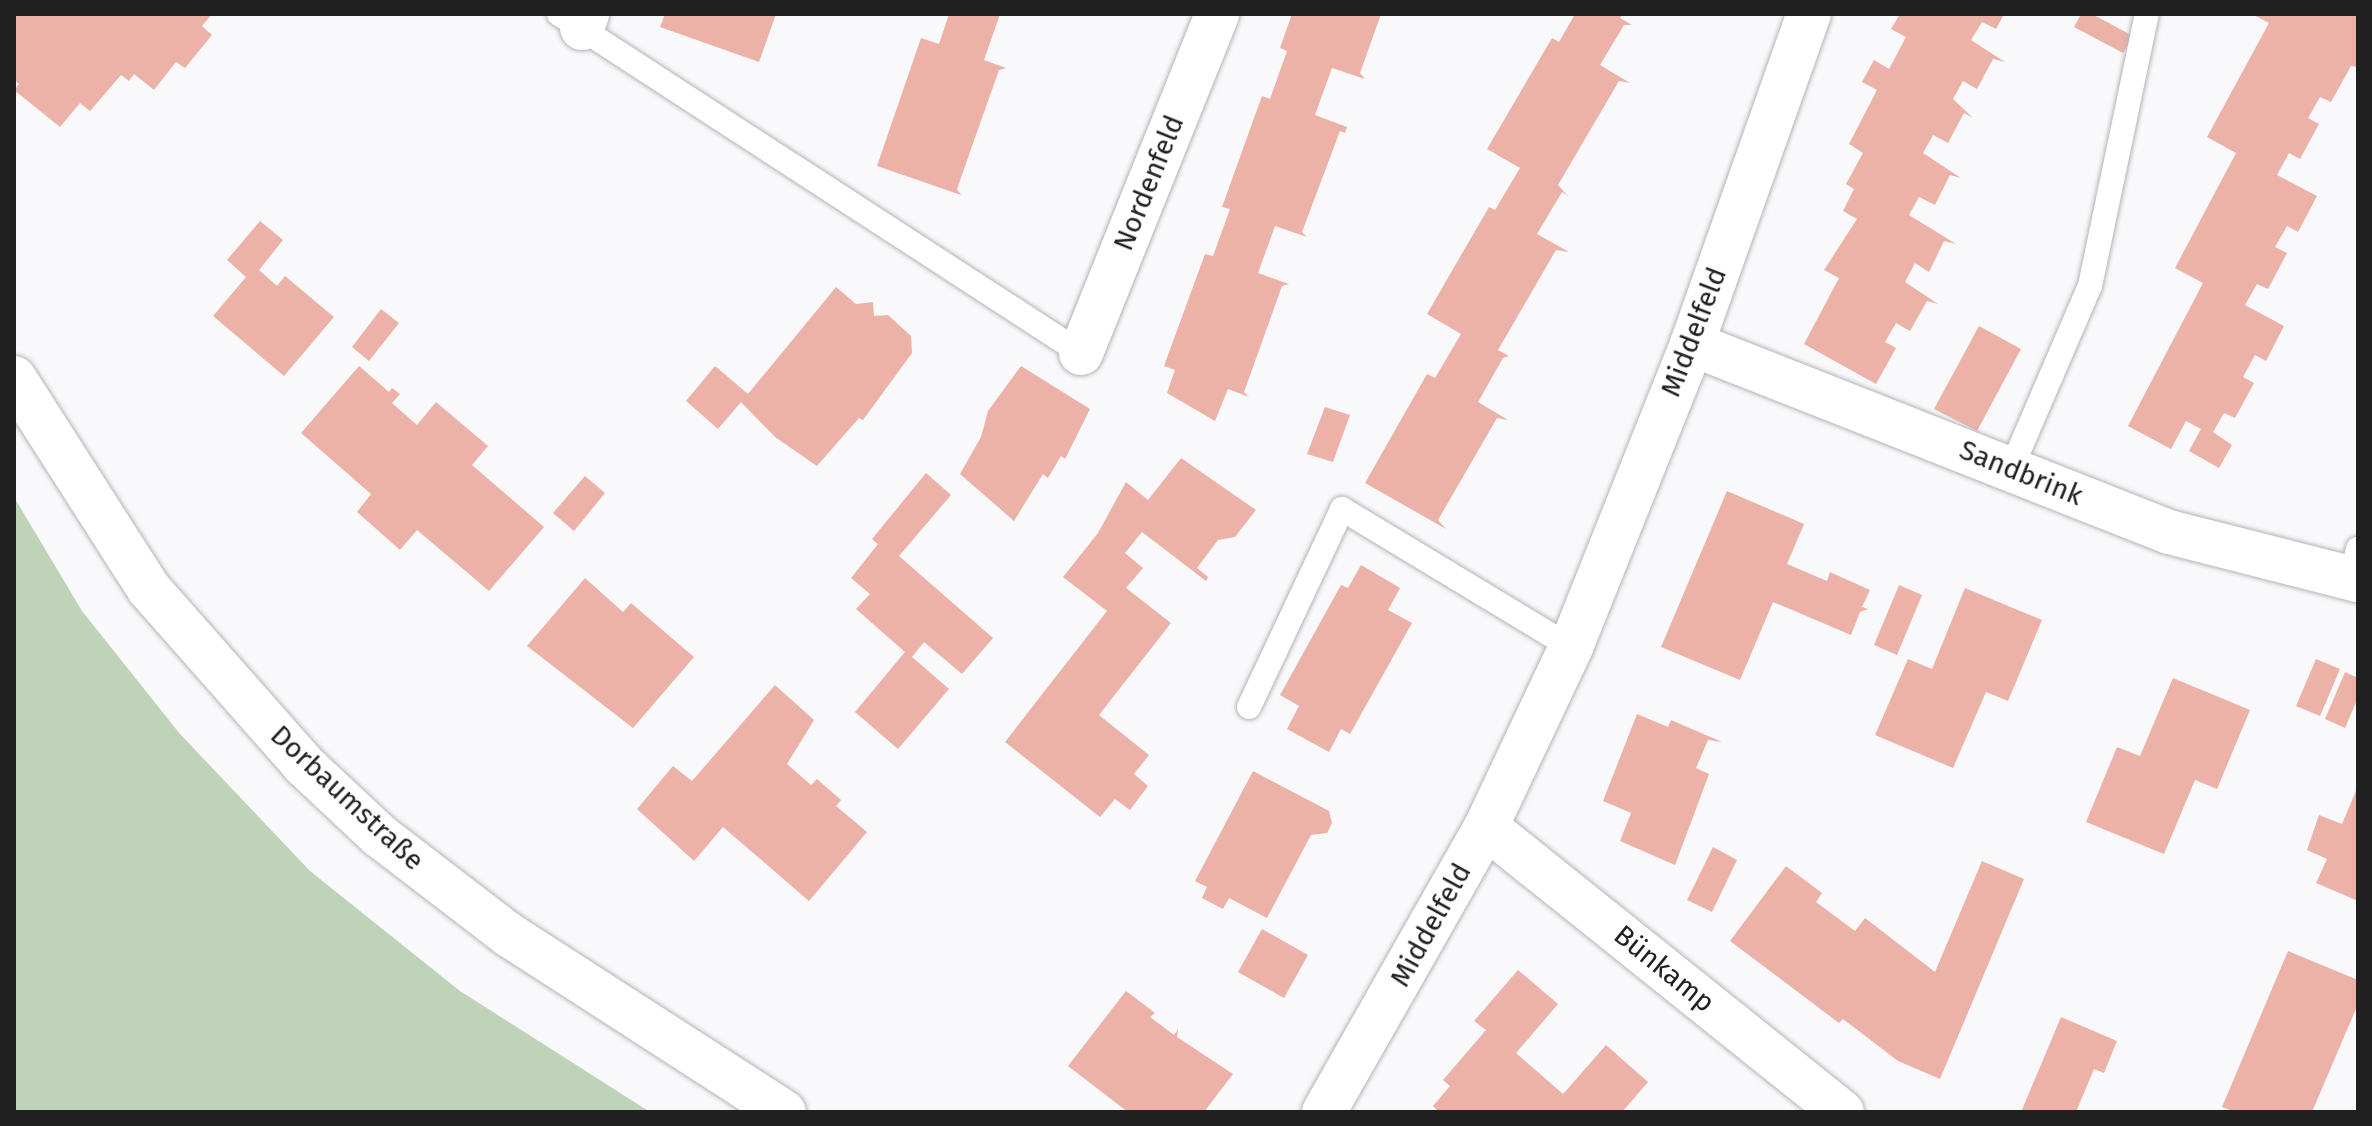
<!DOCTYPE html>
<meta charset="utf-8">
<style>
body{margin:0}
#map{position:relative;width:2372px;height:1126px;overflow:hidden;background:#f9f9fb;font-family:"Fira Sans",sans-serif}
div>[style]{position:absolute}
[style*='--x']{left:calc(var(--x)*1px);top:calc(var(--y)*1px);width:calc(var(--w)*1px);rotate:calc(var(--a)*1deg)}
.green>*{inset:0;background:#bed3b8}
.building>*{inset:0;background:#ecb2a8}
.roads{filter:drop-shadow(0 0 2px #b4b4b7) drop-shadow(0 0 2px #b4b4b7)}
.lane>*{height:24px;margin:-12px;padding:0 12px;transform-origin:12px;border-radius:12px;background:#fff}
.street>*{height:44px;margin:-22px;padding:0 22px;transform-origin:22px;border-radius:22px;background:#fff}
.secondary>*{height:44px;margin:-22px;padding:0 22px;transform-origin:22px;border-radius:22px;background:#fff}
span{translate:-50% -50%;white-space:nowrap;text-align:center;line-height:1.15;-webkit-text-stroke:8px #fff;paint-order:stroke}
.street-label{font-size:28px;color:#202021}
.frame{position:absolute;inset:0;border:16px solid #202021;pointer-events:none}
</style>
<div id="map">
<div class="green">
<div style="clip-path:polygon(14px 497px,82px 611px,180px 734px,310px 871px,460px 991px,650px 1112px,14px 1112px)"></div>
</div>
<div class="building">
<div style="clip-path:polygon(14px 14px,212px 14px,202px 26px,212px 35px,185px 68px,176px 62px,154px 90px,134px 74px,129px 81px,121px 75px,90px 111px,80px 103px,60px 127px,14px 90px,19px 84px,14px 80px)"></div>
<div style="clip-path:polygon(665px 14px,776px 14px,759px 62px,660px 27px)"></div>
<div style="clip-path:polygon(949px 14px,1000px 14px,984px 60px,1006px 68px,999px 70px,977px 132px,957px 189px,961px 195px,877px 166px,921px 38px,939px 44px)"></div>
<div style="clip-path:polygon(1292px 14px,1381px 14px,1360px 73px,1365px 79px,1332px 68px,1315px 115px,1347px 127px,1345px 133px,1340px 131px,1302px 232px,1307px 237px,1275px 226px,1258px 273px,1289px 284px,1282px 286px,1244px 392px,1249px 397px,1228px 389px,1215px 421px,1167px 393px,1175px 370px,1164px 366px,1205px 254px,1213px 256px,1221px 234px,1230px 209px,1222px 207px,1262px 96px,1270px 99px,1287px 51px,1280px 48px)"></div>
<div style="clip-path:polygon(1575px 14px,1623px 14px,1620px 18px,1632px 25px,1624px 25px,1600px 65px,1630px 83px,1619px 81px,1558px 185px,1568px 196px,1562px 192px,1537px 234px,1569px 252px,1556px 250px,1498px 350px,1509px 356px,1503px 358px,1478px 402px,1508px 420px,1497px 418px,1438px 520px,1446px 529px,1365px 483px,1427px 374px,1435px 378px,1461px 334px,1427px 314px,1489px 207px,1495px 210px,1520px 168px,1487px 149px,1552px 38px,1559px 42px)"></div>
<div style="clip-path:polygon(1900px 14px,2004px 14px,1996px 29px,1982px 22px,1971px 40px,2005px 62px,1993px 59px,1977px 89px,1963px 81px,1953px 99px,1973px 118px,1964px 113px,1948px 143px,1933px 135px,1923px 153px,1961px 178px,1950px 175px,1935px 205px,1919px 197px,1909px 215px,1956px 244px,1944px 241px,1929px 272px,1915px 263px,1905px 282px,1938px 304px,1927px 301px,1910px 331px,1896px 323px,1885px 342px,1896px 348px,1876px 384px,1804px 344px,1839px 278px,1824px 270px,1857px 219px,1843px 211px,1854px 189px,1846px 184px,1863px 153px,1849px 144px,1877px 90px,1862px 82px,1874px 60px,1889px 69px,1906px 37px,1891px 29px)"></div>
<div style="clip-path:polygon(2081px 14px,2092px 14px,2133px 36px,2123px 53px,2074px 27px)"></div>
<div style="clip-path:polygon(2252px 14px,2358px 14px,2358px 67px,2351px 66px,2331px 102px,2320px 97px,2308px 118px,2319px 124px,2300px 159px,2289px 153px,2277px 175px,2317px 196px,2298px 232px,2287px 226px,2275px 247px,2287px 253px,2268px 289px,2257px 284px,2245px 305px,2284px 326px,2266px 361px,2255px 355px,2243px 377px,2254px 383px,2235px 418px,2224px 413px,2213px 432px,2232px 445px,2219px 468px,2189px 451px,2201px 429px,2186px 421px,2171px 449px,2128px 426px,2203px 283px,2175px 268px,2236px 153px,2207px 137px,2269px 23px)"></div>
<div style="clip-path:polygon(260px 221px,283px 240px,259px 270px,277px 286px,285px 276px,334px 317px,284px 376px,213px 316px,246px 277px,227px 260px)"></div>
<div style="clip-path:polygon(836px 287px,856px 304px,873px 302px,874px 316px,888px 315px,911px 336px,912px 353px,863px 420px,859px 418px,817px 466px,775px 437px,741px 402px,718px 429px,686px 401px,715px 366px,748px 394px)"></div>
<div style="clip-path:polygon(381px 309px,399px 323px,369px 361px,352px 347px)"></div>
<div style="clip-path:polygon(1979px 326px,2021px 349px,1977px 431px,1934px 409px)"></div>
<div style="clip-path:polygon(359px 366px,389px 392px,392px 388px,400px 394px,392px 403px,417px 425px,436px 402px,488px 446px,472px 465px,544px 527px,489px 591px,417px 530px,400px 550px,357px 512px,371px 494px,301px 433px)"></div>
<div style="clip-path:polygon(1021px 366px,1090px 409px,1065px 459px,1061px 456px,1048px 478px,1043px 474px,1014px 521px,960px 474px,981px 437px,988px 411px)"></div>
<div style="clip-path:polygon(1325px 407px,1350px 415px,1333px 462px,1307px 454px)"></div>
<div style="clip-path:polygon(1181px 458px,1256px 510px,1235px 537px,1218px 540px,1197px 568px,1208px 577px,1206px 581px,1142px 532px,1125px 553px,1143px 568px,1126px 588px,1171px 623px,1099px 715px,1149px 755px,1134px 774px,1148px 786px,1130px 810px,1115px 799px,1100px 817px,1005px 742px,1107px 611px,1063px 577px,1098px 533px,1126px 482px,1148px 500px)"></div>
<div style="clip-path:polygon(926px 473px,951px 495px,899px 556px,993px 638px,962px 674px,924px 642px,912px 657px,949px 689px,898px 749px,855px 712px,905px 652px,856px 609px,870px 594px,851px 578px,878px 544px,872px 539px)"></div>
<div style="clip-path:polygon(585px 476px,605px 493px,574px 531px,553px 513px)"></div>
<div style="clip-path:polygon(1727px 491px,1804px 524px,1787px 564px,1827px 581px,1830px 572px,1870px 590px,1862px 607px,1868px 609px,1860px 612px,1851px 635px,1773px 602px,1740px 680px,1661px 647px)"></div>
<div style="clip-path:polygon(1361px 565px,1400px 588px,1388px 610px,1412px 623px,1350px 734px,1341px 729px,1329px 752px,1287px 729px,1299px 706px,1280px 695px,1341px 585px,1348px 588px)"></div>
<div style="clip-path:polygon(585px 578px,623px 612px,631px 603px,694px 657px,633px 728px,527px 646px)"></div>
<div style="clip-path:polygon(1899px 585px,1922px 595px,1897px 655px,1874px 645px)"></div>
<div style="clip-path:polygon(1965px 588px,2042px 620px,2008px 701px,1986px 692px,1953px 768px,1875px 735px,1908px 659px,1932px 669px)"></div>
<div style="clip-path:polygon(2316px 659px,2340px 669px,2320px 716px,2296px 706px)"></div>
<div style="clip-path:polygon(2345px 672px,2358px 678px,2358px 698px,2345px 728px,2325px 719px)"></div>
<div style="clip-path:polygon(2173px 678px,2250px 710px,2217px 789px,2195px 780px,2164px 854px,2086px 822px,2117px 747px,2140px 756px)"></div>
<div style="clip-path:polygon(775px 685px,814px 720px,787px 764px,811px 785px,817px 779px,841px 800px,836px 806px,867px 832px,809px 901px,723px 827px,694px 861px,637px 809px,673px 766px,692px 781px)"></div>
<div style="clip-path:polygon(1637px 714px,1668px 727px,1671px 720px,1722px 742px,1708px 740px,1696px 768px,1709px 774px,1675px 865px,1620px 841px,1631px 813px,1603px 801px)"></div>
<div style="clip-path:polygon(1253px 771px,1329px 811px,1332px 823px,1327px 833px,1311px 835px,1267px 918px,1229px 898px,1223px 909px,1202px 898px,1207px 887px,1195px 881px)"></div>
<div style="clip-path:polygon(2358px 786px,2358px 901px,2316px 883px,2327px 859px,2307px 850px,2319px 815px,2342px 824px)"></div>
<div style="clip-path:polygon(1713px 847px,1737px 860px,1712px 912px,1687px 900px)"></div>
<div style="clip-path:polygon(1982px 861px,2024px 879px,1940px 1079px,1898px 1061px,1843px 1019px,1839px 1023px,1730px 941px,1786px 866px,1822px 893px,1816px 902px,1855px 931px,1865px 918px,1935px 972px)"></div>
<div style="clip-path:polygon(1262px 929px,1308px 955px,1284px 998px,1238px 972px)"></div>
<div style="clip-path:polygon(2288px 951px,2358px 980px,2358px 1004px,2312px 1112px,2235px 1112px,2222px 1107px)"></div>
<div style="clip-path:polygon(1518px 970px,1558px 1004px,1516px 1053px,1563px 1094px,1606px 1045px,1648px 1082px,1622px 1112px,1439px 1112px,1433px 1106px,1450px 1086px,1443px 1080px,1486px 1030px,1474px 1021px)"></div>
<div style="clip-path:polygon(1126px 991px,1155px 1013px,1150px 1017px,1174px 1035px,1178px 1029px,1177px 1037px,1233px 1074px,1204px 1112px,1128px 1112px,1068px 1066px)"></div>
<div style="clip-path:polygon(2061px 1017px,2117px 1041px,2104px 1073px,2094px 1069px,2076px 1112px,2021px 1112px)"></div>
</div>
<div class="roads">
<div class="lane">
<div style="--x:559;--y:14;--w:622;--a:33"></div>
<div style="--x:2011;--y:469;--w:199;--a:-66.7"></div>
<div style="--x:2090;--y:286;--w:278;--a:-78.2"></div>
<div style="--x:2351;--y:579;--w:31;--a:-77"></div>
<div style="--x:1249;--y:707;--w:219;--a:-64.8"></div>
<div style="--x:1342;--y:509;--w:267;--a:31.1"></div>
</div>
<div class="street">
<div style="--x:582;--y:28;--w:15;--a:-70"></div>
<div style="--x:1692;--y:344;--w:513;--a:21.51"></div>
<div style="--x:2169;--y:532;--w:195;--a:14.3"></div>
<div style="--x:1081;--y:353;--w:365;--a:-68.1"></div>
<div style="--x:1486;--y:827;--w:456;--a:38.7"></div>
<div style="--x:1324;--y:1112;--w:328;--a:-60.4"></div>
<div style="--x:1486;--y:827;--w:199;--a:-64.7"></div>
<div style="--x:1571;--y:647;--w:326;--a:-68.2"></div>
<div style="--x:1692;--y:344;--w:350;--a:-70.5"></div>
</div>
<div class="secondary">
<div style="--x:14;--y:378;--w:250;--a:57.4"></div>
<div style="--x:149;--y:589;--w:235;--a:48.6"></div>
<div style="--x:304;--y:765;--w:104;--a:43.1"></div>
<div style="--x:380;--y:836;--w:163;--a:37.5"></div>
<div style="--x:509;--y:935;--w:327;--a:32.8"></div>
</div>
</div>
<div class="street-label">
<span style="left:1149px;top:183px;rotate:-68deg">Nordenfeld</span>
<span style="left:1694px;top:332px;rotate:-69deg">Middelfeld</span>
<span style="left:2021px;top:473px;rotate:22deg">Sandbrink</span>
<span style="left:347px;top:798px;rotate:43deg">Dorbaumstraße</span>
<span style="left:1431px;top:925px;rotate:-61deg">Middelfeld</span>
<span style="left:1664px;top:969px;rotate:39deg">Bünkamp</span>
</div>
<div class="frame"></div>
</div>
